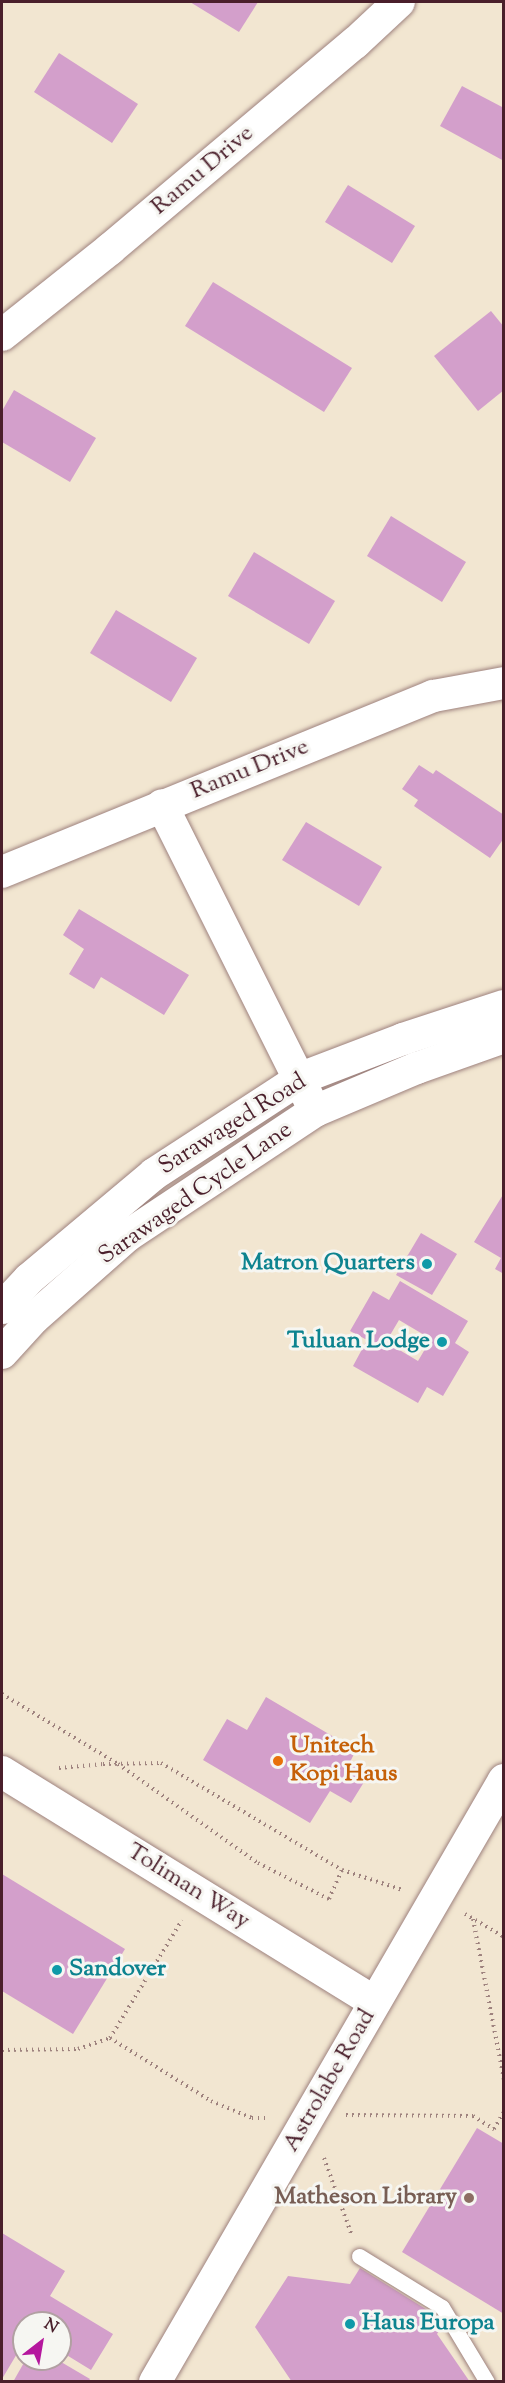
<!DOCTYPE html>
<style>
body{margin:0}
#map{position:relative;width:505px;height:2383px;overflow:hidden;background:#f2e6d1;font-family:"Sorts Mill Goudy",serif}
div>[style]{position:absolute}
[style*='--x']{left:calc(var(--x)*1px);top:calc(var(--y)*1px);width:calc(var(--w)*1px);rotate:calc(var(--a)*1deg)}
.building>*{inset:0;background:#d39fcb}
.path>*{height:4px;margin-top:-2px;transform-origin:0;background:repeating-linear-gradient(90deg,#9e827e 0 1.5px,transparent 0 6px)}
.roads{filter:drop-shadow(0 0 2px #9e827e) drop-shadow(0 0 2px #9e827e)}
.service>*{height:15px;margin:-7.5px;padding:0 7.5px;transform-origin:7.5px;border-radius:7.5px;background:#fff}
.minor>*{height:32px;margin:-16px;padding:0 16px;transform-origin:16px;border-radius:16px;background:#fff}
.dots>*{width:16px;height:16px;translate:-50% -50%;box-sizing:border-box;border:3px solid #f6f6f2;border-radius:50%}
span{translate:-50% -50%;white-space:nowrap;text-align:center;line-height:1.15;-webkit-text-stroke:6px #f6f6f2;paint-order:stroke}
.street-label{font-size:24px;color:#4a1f2b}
.culture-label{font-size:24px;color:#0d838f;font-weight:700}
.right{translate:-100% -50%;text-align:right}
.left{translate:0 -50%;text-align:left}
.food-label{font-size:24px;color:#c56008;font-weight:700}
.education-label{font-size:24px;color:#785e54;font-weight:700}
.frame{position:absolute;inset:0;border:3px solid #4a1f2b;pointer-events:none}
.north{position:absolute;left:12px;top:2311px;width:60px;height:60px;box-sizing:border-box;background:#f6f6f2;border:2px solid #b1a0a2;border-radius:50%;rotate:31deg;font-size:16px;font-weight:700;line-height:24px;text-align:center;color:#4a1f2b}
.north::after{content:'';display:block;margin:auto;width:21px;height:27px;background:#b5179e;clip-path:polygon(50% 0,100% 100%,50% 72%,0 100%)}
</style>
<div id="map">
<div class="building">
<div style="clip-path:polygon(190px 2px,258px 2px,239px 32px)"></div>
<div style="clip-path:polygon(59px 53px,138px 104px,112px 143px,34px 92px)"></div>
<div style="clip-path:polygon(462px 86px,504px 108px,504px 161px,440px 126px)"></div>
<div style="clip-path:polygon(348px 185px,415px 226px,392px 263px,325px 222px)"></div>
<div style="clip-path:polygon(213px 282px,352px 368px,324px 412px,185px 326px)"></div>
<div style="clip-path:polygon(491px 311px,504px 327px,504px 390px,478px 411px,434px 356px)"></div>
<div style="clip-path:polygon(14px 390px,96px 438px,70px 482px,2px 442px,2px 411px)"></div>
<div style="clip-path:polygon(391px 516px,466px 562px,442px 602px,367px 556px)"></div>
<div style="clip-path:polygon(254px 552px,335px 601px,309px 644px,228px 596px)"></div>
<div style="clip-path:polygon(116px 610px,197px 658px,171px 702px,90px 653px)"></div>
<div style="clip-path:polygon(419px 765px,433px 774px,436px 770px,504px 815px,504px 838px,490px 858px,414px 806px,418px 800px,402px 789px)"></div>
<div style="clip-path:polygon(306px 822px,382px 867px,359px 906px,282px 860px)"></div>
<div style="clip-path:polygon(79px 909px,189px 975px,164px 1015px,101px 977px,94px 989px,69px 974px,84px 949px,63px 935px)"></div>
<div style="clip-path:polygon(504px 1193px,504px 1274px,495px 1269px,501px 1258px,474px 1242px)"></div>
<div style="clip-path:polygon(421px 1233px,457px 1254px,432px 1295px,396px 1275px)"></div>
<div style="clip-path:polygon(evenodd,400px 1281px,468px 1321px,455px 1343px,469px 1352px,443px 1396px,427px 1387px,418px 1403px,353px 1366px,367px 1340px,350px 1331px,373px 1291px,389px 1300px,400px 1281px,399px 1320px,431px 1339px,418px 1361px,386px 1342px,399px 1320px)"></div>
<div style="clip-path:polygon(266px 1697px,356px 1750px,350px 1762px,369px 1774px,351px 1803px,330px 1791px,310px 1823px,203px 1760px,227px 1719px,247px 1730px)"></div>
<div style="clip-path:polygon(2px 1874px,125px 1949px,73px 2034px,2px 1991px)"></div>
<div style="clip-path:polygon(477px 2128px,504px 2144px,504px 2314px,402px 2252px)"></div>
<div style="clip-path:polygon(2px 2233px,65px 2271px,50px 2296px,113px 2334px,91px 2370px,60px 2351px,60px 2323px,24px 2323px,24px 2342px,2px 2379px)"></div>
<div style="clip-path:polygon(360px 2268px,445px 2321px,437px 2334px,470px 2382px,292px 2382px,255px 2327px,288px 2276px,350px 2284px)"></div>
<div style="clip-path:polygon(26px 2359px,56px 2359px,90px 2379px,88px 2382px,13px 2382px)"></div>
</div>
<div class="path">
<div style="--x:2;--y:1694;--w:135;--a:31.1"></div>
<div style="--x:118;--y:1764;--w:171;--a:35.3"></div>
<div style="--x:258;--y:1863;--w:80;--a:26.9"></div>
<div style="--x:329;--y:1899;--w:32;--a:-66"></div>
<div style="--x:59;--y:1768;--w:44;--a:-5.2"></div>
<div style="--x:103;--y:1764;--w:58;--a:-1"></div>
<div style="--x:161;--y:1763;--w:210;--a:30.6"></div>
<div style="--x:342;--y:1870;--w:64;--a:18.2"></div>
<div style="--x:465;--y:1914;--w:45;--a:30.5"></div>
<div style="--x:473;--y:1919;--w:164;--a:79.1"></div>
<div style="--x:110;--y:2038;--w:119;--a:32"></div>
<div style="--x:211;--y:2101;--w:44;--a:22.5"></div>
<div style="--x:252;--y:2118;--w:18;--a:0"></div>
<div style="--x:2;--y:2050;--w:76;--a:-0.8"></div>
<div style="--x:78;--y:2049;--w:34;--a:-19"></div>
<div style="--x:110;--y:2038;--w:138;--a:-58.6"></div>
<div style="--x:346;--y:2115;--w:127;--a:0.5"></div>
<div style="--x:473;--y:2116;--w:25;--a:32"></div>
<div style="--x:494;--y:2129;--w:20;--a:-60"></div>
<div style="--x:324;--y:2158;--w:80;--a:70.2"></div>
</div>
<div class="roads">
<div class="service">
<div style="--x:359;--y:2256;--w:97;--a:31.6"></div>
<div style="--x:442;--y:2307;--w:87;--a:59"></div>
</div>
<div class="minor">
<div style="--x:2;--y:335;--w:138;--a:-38.5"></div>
<div style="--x:110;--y:249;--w:320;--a:-40.1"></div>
<div style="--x:355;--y:43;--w:60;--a:-43"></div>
<div style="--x:2;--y:872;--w:466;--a:-22.2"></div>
<div style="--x:433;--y:696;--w:72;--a:-10.4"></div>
<div style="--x:315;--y:1111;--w:111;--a:-22.9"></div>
<div style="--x:417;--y:1068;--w:92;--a:-19.6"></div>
<div style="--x:2;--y:1308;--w:40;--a:-47"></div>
<div style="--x:29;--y:1279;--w:163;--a:-40"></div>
<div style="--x:154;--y:1174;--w:176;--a:-33.1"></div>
<div style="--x:301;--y:1078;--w:109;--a:-20.9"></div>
<div style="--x:403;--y:1039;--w:106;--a:-18.1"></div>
<div style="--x:2;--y:1353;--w:47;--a:-47.6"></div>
<div style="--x:34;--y:1318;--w:124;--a:-41.4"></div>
<div style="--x:127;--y:1236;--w:226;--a:-33.6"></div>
<div style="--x:315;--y:1111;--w:342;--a:-116.6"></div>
<div style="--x:2;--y:1772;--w:438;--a:31.7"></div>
<div style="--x:155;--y:2382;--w:696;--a:-59.9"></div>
</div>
</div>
<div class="dots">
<div style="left:427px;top:1264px;background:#0f9aa8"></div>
<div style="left:442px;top:1342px;background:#0f9aa8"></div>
<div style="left:278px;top:1761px;background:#e8710a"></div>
<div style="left:57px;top:1970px;background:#0f9aa8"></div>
<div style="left:469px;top:2198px;background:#8d6e63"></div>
<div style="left:350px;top:2324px;background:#0f9aa8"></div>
</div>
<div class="street-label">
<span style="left:203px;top:171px;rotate:-40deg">Ramu Drive</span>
<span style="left:250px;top:770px;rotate:-22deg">Ramu Drive</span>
<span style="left:233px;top:1125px;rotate:-32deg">Sarawaged Road</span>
<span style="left:196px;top:1194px;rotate:-35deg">Sarawaged Cycle Lane</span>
<span style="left:188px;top:1887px;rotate:32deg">Toliman Way</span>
<span style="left:330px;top:2081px;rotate:-60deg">Astrolabe Road</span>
</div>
<div class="culture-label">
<span class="right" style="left:415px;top:1264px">Matron Quarters</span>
<span class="right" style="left:430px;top:1342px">Tuluan Lodge</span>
<span class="left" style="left:69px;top:1970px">Sandover</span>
<span class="left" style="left:362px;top:2324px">Haus Europa</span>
</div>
<div class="food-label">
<span class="left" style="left:290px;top:1761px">Unitech<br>Kopi Haus</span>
</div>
<div class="education-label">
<span class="right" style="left:457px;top:2198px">Matheson Library</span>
</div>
<div class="frame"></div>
<div class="north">N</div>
</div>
